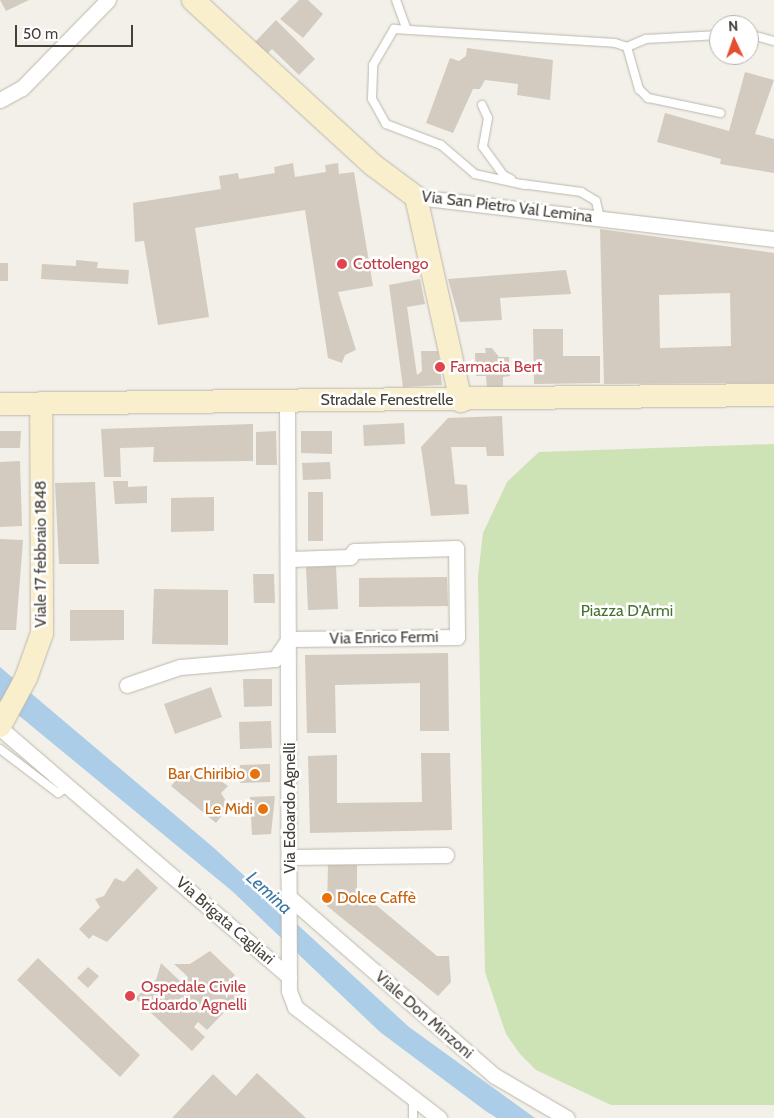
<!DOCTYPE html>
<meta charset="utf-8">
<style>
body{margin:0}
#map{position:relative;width:774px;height:1118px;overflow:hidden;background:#f2f0e8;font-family:Cabin,sans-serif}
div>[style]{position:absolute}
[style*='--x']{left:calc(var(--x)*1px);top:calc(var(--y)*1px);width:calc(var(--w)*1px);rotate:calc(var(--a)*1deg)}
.green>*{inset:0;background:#cde2b5}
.water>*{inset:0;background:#abcde8}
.building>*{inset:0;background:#d3cbbf}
.roads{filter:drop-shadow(0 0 1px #bdb7ac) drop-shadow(0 0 1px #bdb7ac)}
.lane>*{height:8px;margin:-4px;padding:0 4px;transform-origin:4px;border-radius:4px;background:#fff}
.street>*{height:15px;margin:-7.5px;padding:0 7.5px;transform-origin:7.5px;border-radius:7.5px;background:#fff}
.secondary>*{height:22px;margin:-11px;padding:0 11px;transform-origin:11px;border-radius:11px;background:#f9efcc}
.dots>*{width:14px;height:14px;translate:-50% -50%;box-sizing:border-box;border:2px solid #fff;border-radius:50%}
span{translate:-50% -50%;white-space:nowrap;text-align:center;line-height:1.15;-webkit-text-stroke:5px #fff;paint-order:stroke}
.street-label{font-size:16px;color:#454038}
.health-label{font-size:16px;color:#be3a42}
.left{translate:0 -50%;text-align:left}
.park-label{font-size:16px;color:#477131}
.food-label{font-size:16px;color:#c56008}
.right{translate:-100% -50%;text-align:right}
.water-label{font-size:18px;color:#3c76a5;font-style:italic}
.north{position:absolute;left:709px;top:15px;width:50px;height:50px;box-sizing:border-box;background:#fff;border:1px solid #b5b3af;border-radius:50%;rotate:357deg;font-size:14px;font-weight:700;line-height:20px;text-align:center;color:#454038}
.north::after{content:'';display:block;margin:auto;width:18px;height:22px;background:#e34f2f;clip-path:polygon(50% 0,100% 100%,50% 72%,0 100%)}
.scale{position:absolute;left:15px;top:25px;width:118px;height:22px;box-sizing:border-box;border:2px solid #454038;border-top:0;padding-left:6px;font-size:15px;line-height:18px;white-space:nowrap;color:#454038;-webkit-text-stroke:4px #fff;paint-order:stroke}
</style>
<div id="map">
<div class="green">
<div style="clip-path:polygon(774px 444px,774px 1105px,611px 1105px,536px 1070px,520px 1054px,506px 1034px,485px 972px,478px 576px,483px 533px,507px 482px,539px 452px)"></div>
</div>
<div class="water">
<div style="clip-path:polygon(0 667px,214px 848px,409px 1027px,535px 1118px,497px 1118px,487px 1112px,380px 1032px,232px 891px,0 700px)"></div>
</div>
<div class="building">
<div style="clip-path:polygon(0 0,29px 0,6px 11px)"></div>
<div style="clip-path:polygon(299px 0,308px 0,323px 14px,303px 38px,280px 19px)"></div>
<div style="clip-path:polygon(276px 20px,315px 59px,299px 75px,272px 49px,266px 55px,254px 43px)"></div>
<div style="clip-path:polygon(467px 48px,553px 60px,550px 100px,517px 95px,518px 84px,485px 80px,480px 89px,473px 89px,453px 133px,426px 123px,450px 58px,459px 61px,466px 56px)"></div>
<div style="clip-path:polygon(745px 72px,774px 80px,755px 134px,774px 139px,774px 173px,720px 164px,721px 159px,657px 142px,665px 113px,729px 131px)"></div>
<div style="clip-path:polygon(293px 163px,295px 177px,326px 172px,325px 165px,338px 163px,339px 174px,354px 172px,373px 286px,338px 292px,356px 350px,345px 355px,342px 363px,328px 358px,305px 210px,195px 228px,209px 317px,158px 325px,144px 241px,135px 242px,133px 203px,221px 189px,219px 176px,238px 173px,239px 179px,275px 173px,274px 167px)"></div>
<div style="clip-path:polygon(evenodd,600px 229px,774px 253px,774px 383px,604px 384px,600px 229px,730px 293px,731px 346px,660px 348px,659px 295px,730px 293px)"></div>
<div style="clip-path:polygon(76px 260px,98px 262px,97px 268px,129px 270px,128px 284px,41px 279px,42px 264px,76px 266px)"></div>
<div style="clip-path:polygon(0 263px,8px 263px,8px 281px,0 281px)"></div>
<div style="clip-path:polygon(566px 270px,571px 294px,500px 298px,502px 320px,460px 322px,448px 279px)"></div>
<div style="clip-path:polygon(420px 279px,425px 304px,407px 307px,417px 375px,422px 371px,421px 351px,438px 351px,442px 385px,403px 387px,389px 285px)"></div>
<div style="clip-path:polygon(533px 329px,563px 329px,563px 356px,600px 356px,600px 383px,534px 384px)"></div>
<div style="clip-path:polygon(485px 348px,492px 348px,499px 357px,509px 357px,510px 376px,503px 377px,503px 387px,487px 388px,486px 376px,476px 376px,475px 353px,486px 353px)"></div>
<div style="clip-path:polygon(502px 416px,504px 456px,487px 456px,486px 447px,451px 447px,455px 484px,467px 485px,469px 514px,431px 516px,421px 447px,448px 418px)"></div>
<div style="clip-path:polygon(404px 423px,405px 444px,364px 446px,363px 425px)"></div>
<div style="clip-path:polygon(253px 424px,253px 461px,153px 462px,154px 447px,120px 448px,121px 477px,104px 477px,101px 429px)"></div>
<div style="clip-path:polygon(0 431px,21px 431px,20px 448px,0 448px)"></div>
<div style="clip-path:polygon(276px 431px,277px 465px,256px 465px,256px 432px)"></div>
<div style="clip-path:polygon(301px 431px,332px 431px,332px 454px,301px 453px)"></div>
<div style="clip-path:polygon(20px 461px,22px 526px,0 527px,0 462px)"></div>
<div style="clip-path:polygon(330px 462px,331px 479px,303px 480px,302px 463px)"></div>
<div style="clip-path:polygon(113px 481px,128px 481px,128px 487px,147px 486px,147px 503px,115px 504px)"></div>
<div style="clip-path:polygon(95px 482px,99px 564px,59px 564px,55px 483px)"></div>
<div style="clip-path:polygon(308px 492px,323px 492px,323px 541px,308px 541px)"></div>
<div style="clip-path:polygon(214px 497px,214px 531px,171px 532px,171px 498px)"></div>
<div style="clip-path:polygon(0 539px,23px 540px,16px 630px,0 630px)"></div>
<div style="clip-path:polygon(336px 566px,338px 609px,308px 610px,306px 567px)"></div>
<div style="clip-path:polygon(253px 574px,274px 574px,275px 603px,254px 603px)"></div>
<div style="clip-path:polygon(447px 577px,448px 606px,359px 607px,359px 578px)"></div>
<div style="clip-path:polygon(154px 589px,228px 590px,228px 645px,152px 644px)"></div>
<div style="clip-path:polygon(70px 610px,124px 610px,124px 640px,70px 641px)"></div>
<div style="clip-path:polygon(448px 653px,449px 731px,420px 731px,420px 683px,335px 685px,336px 733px,307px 733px,305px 655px)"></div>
<div style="clip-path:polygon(243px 679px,272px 679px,272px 706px,244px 707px)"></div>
<div style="clip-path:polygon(211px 687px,222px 717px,175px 734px,164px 704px)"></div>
<div style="clip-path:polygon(271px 721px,272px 748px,240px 749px,239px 722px)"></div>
<div style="clip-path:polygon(421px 753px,450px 753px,452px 830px,310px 833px,308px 756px,337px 755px,337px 803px,422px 802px)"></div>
<div style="clip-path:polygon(270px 764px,270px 782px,240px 783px,240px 765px)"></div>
<div style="clip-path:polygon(184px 771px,199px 776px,206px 771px,228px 786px,221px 793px,229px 806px,216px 823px,171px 786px)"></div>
<div style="clip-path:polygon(275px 796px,271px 834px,252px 835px,250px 797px)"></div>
<div style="clip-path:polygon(328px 865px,357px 865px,357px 889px,437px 956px,449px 956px,451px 982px,438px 996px,327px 906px)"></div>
<div style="clip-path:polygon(137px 868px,158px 888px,107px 942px,93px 935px,89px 939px,79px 929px,100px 907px,95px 899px,104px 896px,115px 878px,124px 882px)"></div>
<div style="clip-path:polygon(210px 951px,235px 975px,228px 982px,241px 995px,207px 1030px,198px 1022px,194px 1027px,205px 1037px,192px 1051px,135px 998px,156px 980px,161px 963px,182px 983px,188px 977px,174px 964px,190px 964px)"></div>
<div style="clip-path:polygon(38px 958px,140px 1055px,120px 1077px,17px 980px)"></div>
<div style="clip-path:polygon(88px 967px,99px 976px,88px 988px,77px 978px)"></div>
<div style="clip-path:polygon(257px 1073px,306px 1118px,172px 1118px,213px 1074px,236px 1096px)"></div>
</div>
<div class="roads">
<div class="lane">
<div style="--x:396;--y:0;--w:29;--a:70"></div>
<div style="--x:749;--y:34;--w:26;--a:16"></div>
<div style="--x:627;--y:47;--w:21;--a:-23"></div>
<div style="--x:646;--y:39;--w:73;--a:-3.1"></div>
<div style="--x:482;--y:105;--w:14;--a:65"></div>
<div style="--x:488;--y:118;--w:29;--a:100"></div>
<div style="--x:483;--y:147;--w:34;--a:54"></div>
<div style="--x:503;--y:175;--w:9;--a:27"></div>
<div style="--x:522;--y:184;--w:60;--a:7.7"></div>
<div style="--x:581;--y:192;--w:17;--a:31"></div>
<div style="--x:596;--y:201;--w:17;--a:77"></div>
<div style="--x:525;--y:185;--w:51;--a:-167.6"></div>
<div style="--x:475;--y:174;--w:45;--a:-139.5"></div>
<div style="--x:441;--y:145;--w:59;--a:-159.1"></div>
<div style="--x:386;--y:124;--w:29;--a:-119"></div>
<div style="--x:372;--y:99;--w:34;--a:-88"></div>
<div style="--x:373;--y:65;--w:42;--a:-59.7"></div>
<div style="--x:394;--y:29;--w:221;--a:3.6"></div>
<div style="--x:615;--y:43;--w:13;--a:18"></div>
<div style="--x:627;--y:47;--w:44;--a:74.1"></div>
<div style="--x:639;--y:89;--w:13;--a:45"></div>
<div style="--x:648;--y:98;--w:74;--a:11.8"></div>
<div style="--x:0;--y:749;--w:73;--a:37.2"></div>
<div style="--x:58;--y:793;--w:13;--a:-32"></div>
<div style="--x:413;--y:1118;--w:20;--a:-90"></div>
</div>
<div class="street">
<div style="--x:0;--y:100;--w:25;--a:-29"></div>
<div style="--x:22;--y:88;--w:123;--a:-45.7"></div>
<div style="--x:416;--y:197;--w:360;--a:6.7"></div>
<div style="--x:287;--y:399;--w:592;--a:89.81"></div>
<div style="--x:289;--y:991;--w:17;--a:69"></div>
<div style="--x:295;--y:1007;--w:182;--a:37.6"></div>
<div style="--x:127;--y:685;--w:56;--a:-18.8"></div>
<div style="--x:180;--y:667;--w:95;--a:-4.8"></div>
<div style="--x:275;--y:659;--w:24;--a:-55"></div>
<div style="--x:289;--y:639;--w:168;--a:-0.7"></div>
<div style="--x:457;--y:637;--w:89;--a:-90.6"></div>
<div style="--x:456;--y:548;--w:102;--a:178.3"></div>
<div style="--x:354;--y:551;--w:7;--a:124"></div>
<div style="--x:350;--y:557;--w:61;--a:178.1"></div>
<div style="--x:0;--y:728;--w:381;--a:40.7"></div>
<div style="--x:291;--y:857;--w:155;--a:-0.7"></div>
<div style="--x:290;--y:898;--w:271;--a:41"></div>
<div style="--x:495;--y:1076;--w:83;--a:30.3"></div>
</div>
<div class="secondary">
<div style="--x:193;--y:0;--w:244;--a:42.5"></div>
<div style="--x:373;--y:165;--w:54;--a:36.7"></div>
<div style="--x:416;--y:197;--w:209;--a:77.6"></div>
<div style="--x:0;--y:404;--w:774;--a:-0.67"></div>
<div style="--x:0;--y:726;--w:55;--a:-61.6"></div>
<div style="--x:26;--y:678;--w:48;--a:-70.4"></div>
<div style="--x:42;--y:633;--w:230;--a:-90.2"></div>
</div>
</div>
<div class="dots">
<div style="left:342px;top:264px;background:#e0444e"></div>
<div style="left:440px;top:367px;background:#e0444e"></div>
<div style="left:255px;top:774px;background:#e8710a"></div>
<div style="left:263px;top:809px;background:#e8710a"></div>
<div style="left:327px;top:898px;background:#e8710a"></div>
<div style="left:130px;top:996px;background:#e0444e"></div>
</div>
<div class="street-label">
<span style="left:507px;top:207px;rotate:7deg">Via San Pietro Val Lemina</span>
<span style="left:387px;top:400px">Stradale Fenestrelle</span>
<span style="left:41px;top:554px;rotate:-90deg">Viale 17 febbraio 1848</span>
<span style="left:384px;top:638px;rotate:-1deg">Via Enrico Fermi</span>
<span style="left:290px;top:808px;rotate:-90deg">Via Edoardo Agnelli</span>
<span style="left:225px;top:921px;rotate:41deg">Via Brigata Cagliari</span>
<span style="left:424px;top:1015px;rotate:41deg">Viale Don Minzoni</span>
</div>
<div class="health-label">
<span class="left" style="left:353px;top:264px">Cottolengo</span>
<span class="left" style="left:450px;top:367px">Farmacia Bert</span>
<span class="left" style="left:141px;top:996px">Ospedale Civile<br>Edoardo Agnelli</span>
</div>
<div class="park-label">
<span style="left:627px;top:611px">Piazza D'Armi</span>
</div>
<div class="food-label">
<span class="right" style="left:245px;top:774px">Bar Chiribio</span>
<span class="right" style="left:253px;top:809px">Le Midi</span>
<span class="left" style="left:337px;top:898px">Dolce Caffè</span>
</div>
<div class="water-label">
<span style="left:269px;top:893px;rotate:42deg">Lemina</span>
</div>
<div class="north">N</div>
<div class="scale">50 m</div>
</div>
